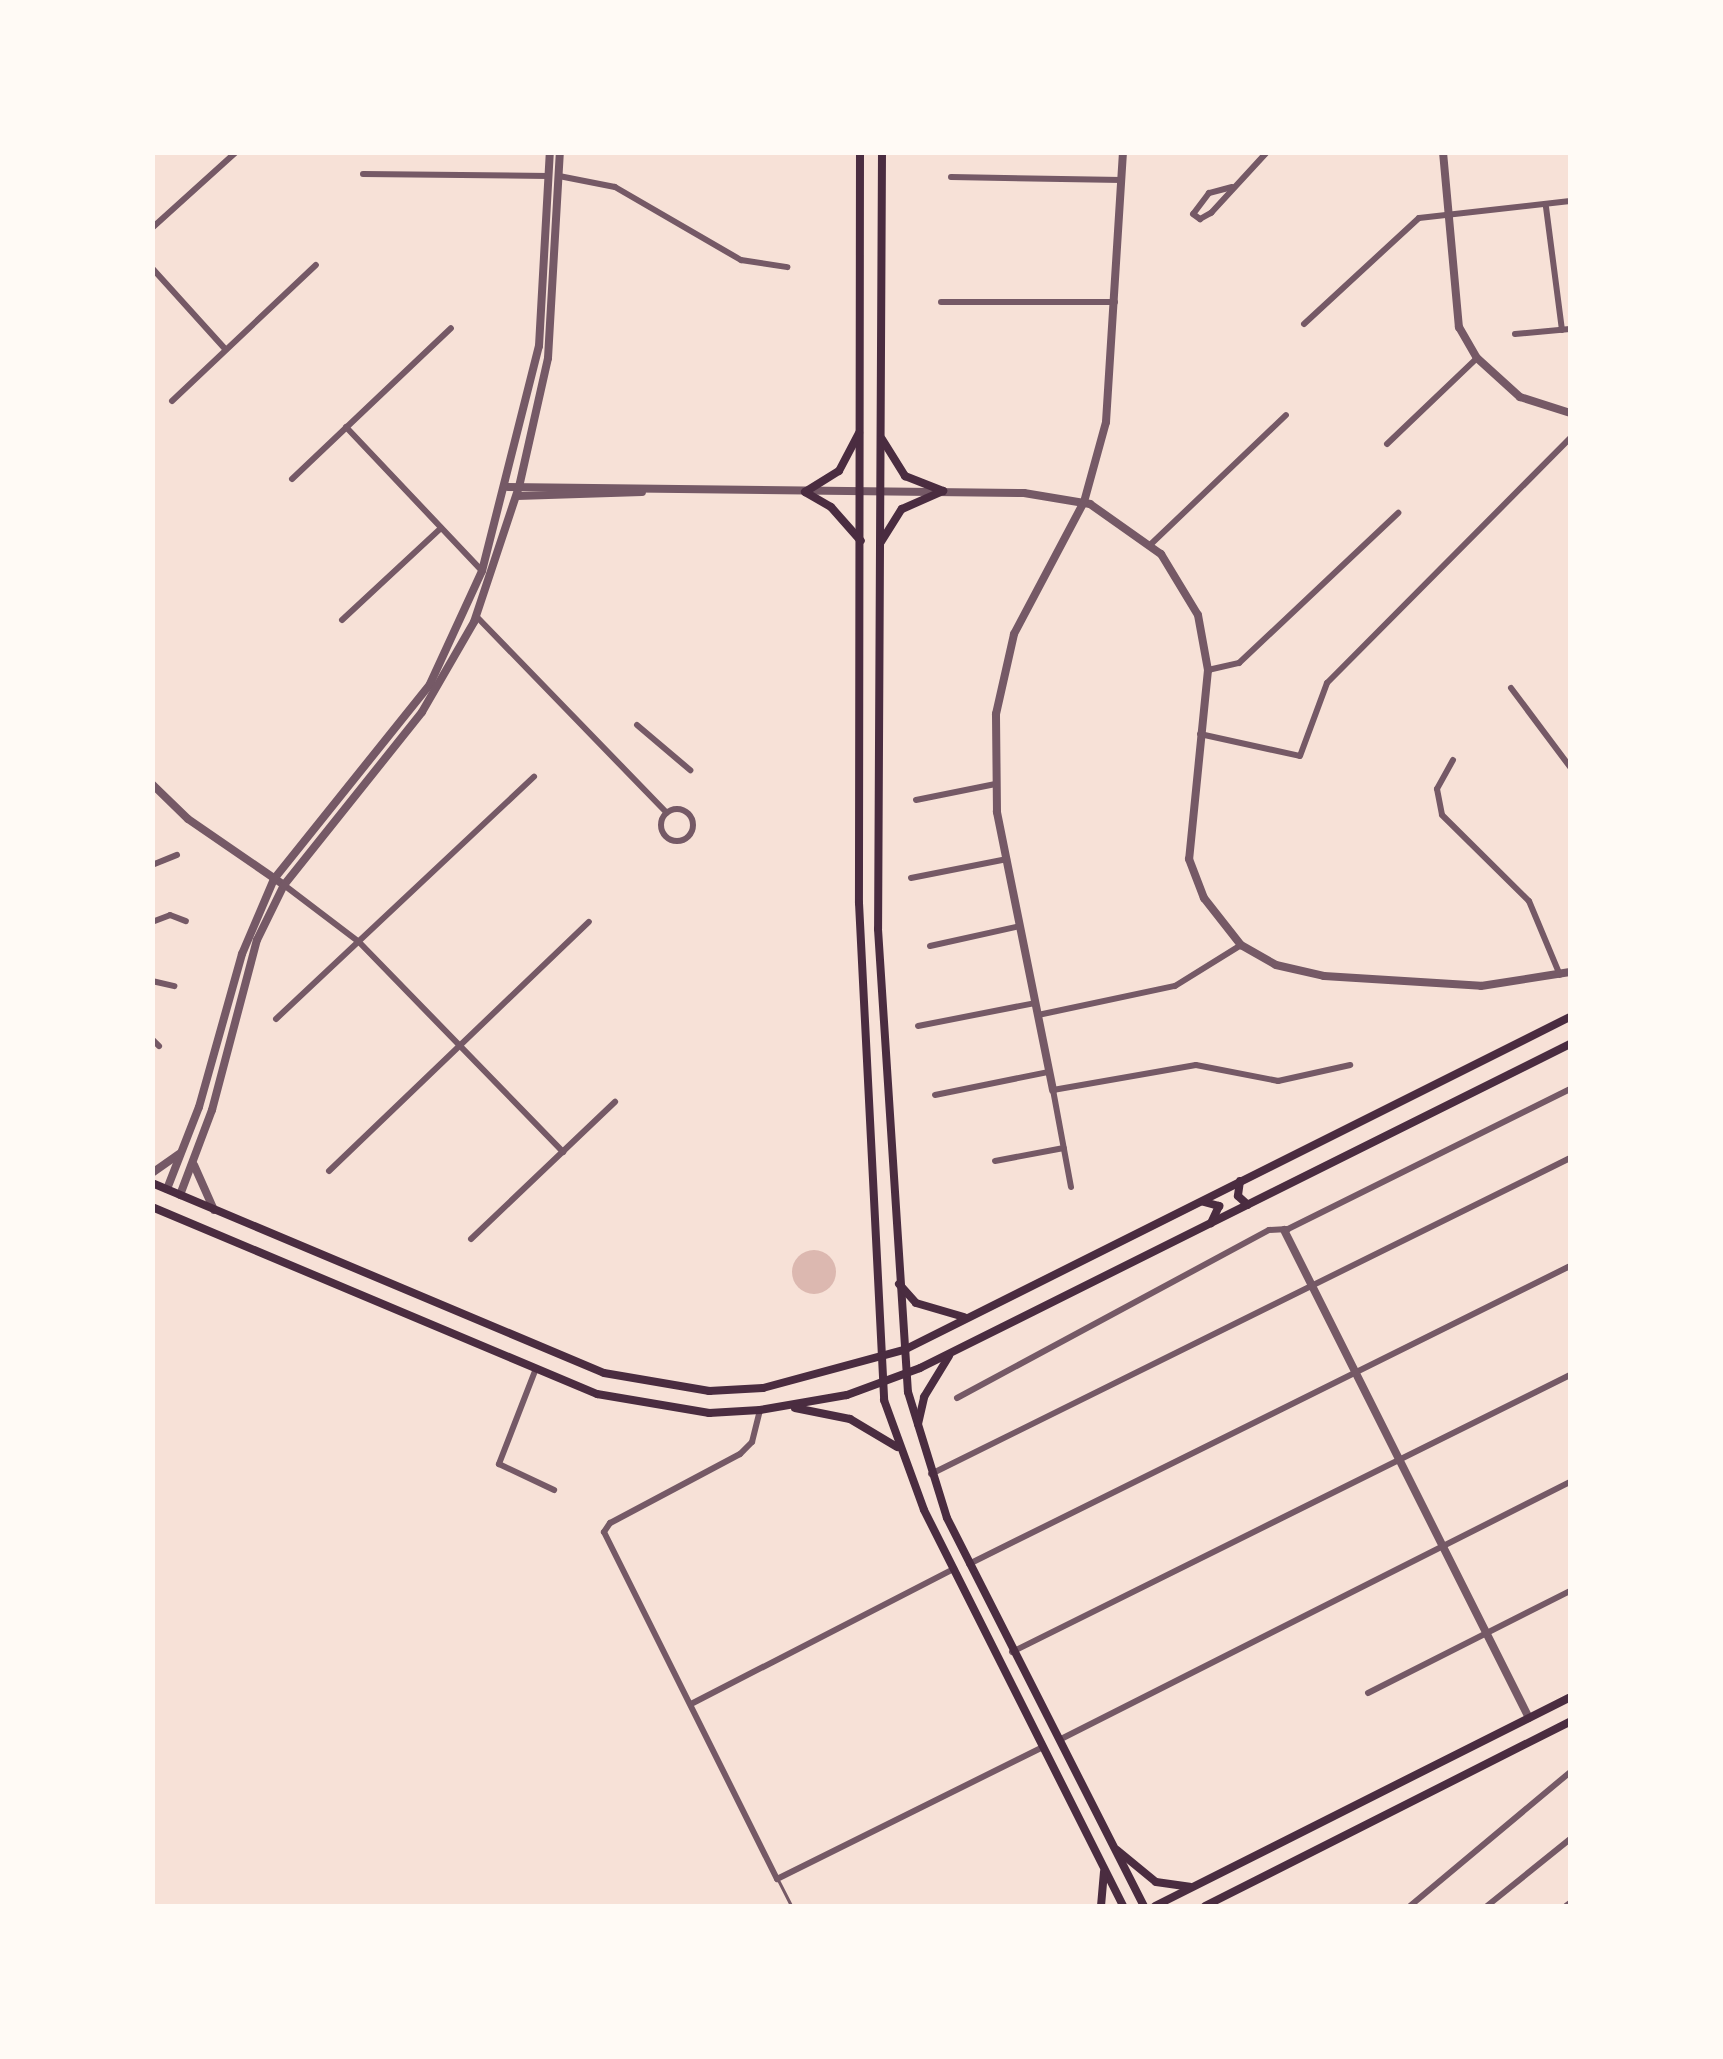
<!DOCTYPE html>
<style>
body{margin:0}
#map{position:relative;width:1723px;height:2059px;overflow:hidden;background:#f7e1d7;font-family:"Source Sans 3",sans-serif}
div>[style]{position:absolute}
[style*='--x']{left:calc(var(--x)*1px);top:calc(var(--y)*1px);width:calc(var(--w)*1px);rotate:calc(var(--a)*1deg)}
.water>*{inset:0;background:#dcb8b0}
.round{border-radius:50%}
.service>*{height:2.5px;margin:-1.25px;padding:0 1.25px;transform-origin:1.25px;border-radius:1.25px;background:#755966}
.minor>*{height:6px;margin:-3px;padding:0 3px;transform-origin:3px;border-radius:3px;background:#755966}
.minor>.ring{margin:-3px;padding:0;box-sizing:content-box;background:none;border:6px solid #755966;border-radius:50%}
.tertiary>*{height:8px;margin:-4px;padding:0 4px;transform-origin:4px;border-radius:4px;background:#755966}
.secondary>*{height:8px;margin:-4px;padding:0 4px;transform-origin:4px;border-radius:4px;background:#4a2c40}
span{translate:-50% -50%;white-space:nowrap;text-align:center;line-height:1.15;-webkit-text-stroke:8px #fffaf5;paint-order:stroke}
.frame{position:absolute;inset:0;border:155px solid #fffaf5;pointer-events:none}
</style>
<div id="map">
<div class="water">
<div class="round" style="left:792px;top:1250px;width:44px;height:44px"></div>
</div>
<div class="service">
<div style="--x:779;--y:1881;--w:28;--a:63"></div>
</div>
<div class="minor">
<div style="--x:363;--y:174;--w:186;--a:0.6"></div>
<div style="--x:559;--y:176;--w:57;--a:11.1"></div>
<div style="--x:615;--y:187;--w:146;--a:30.1"></div>
<div style="--x:741;--y:260;--w:47;--a:8.7"></div>
<div style="--x:951;--y:177;--w:171;--a:1"></div>
<div style="--x:1232;--y:187;--w:24;--a:165"></div>
<div style="--x:1209;--y:193;--w:26;--a:127"></div>
<div style="--x:1193;--y:214;--w:9;--a:36"></div>
<div style="--x:1200;--y:219;--w:13;--a:-29"></div>
<div style="--x:1211;--y:213;--w:83;--a:-47.4"></div>
<div style="--x:1546;--y:207;--w:124;--a:82.6"></div>
<div style="--x:152;--y:228;--w:113;--a:-42.1"></div>
<div style="--x:152;--y:268;--w:110;--a:47.9"></div>
<div style="--x:941;--y:302;--w:174;--a:0"></div>
<div style="--x:1304;--y:324;--w:156;--a:-42.7"></div>
<div style="--x:1419;--y:218;--w:152;--a:-6.4"></div>
<div style="--x:1515;--y:334;--w:55;--a:-5.2"></div>
<div style="--x:172;--y:401;--w:198;--a:-43.4"></div>
<div style="--x:346;--y:427;--w:198;--a:46.6"></div>
<div style="--x:1387;--y:444;--w:124;--a:-43.7"></div>
<div style="--x:292;--y:479;--w:219;--a:-43.5"></div>
<div style="--x:1150;--y:545;--w:188;--a:-43.7"></div>
<div style="--x:476;--y:616;--w:274;--a:45.9"></div>
<div style="--x:342;--y:620;--w:135;--a:-42.9"></div>
<div style="--x:1208;--y:670;--w:32;--a:-13"></div>
<div style="--x:1239;--y:663;--w:219;--a:-43.3"></div>
<div style="--x:1511;--y:688;--w:99;--a:53.2"></div>
<div style="--x:637;--y:725;--w:70;--a:40.3"></div>
<div style="--x:1200;--y:734;--w:102;--a:12.4"></div>
<div style="--x:1300;--y:756;--w:78;--a:-69.7"></div>
<div style="--x:1327;--y:683;--w:345;--a:-45.2"></div>
<div style="--x:1453;--y:760;--w:33;--a:119"></div>
<div style="--x:1437;--y:789;--w:26;--a:79"></div>
<div style="--x:1442;--y:815;--w:122;--a:44.7"></div>
<div style="--x:1529;--y:901;--w:80;--a:67.3"></div>
<div style="--x:916;--y:800;--w:81;--a:-11.4"></div>
<div class="ring" style="left:661px;top:809px;width:26px;height:26px"></div>
<div style="--x:152;--y:865;--w:27;--a:-22"></div>
<div style="--x:911;--y:878;--w:98;--a:-11.2"></div>
<div style="--x:284;--y:885;--w:94;--a:37.2"></div>
<div style="--x:359;--y:942;--w:293;--a:45.8"></div>
<div style="--x:152;--y:922;--w:19;--a:-21"></div>
<div style="--x:170;--y:915;--w:17;--a:21"></div>
<div style="--x:930;--y:946;--w:92;--a:-12.5"></div>
<div style="--x:152;--y:981;--w:23;--a:13"></div>
<div style="--x:1038;--y:1015;--w:140;--a:-12"></div>
<div style="--x:1175;--y:986;--w:78;--a:-31.8"></div>
<div style="--x:276;--y:1019;--w:354;--a:-43.2"></div>
<div style="--x:918;--y:1026;--w:119;--a:-11.1"></div>
<div style="--x:152;--y:1039;--w:10;--a:45"></div>
<div style="--x:935;--y:1095;--w:115;--a:-11.5"></div>
<div style="--x:995;--y:1161;--w:70;--a:-10.7"></div>
<div style="--x:329;--y:1171;--w:360;--a:-43.8"></div>
<div style="--x:1071;--y:1187;--w:99;--a:-100.5"></div>
<div style="--x:1053;--y:1090;--w:145;--a:-9.9"></div>
<div style="--x:1196;--y:1065;--w:84;--a:11"></div>
<div style="--x:1278;--y:1081;--w:74;--a:-12.5"></div>
<div style="--x:471;--y:1239;--w:199;--a:-43.6"></div>
<div style="--x:535;--y:1371;--w:100;--a:111.2"></div>
<div style="--x:499;--y:1464;--w:61;--a:25.3"></div>
<div style="--x:957;--y:1398;--w:354;--a:-28.3"></div>
<div style="--x:1269;--y:1230;--w:19;--a:-3"></div>
<div style="--x:1288;--y:1229;--w:315;--a:-26.4"></div>
<div style="--x:760;--y:1410;--w:33;--a:104"></div>
<div style="--x:752;--y:1442;--w:17;--a:135"></div>
<div style="--x:740;--y:1454;--w:147;--a:152"></div>
<div style="--x:610;--y:1523;--w:11;--a:124"></div>
<div style="--x:604;--y:1532;--w:388;--a:63.5"></div>
<div style="--x:777;--y:1879;--w:297;--a:-26.4"></div>
<div style="--x:931;--y:1474;--w:713;--a:-26.31"></div>
<div style="--x:969;--y:1564;--w:671;--a:-26.37"></div>
<div style="--x:1012;--y:1652;--w:623;--a:-26.4"></div>
<div style="--x:1368;--y:1693;--w:226;--a:-26.8"></div>
<div style="--x:691;--y:1704;--w:296;--a:-27.2"></div>
<div style="--x:1059;--y:1740;--w:572;--a:-26.79"></div>
<div style="--x:1410;--y:1906;--w:209;--a:-39.9"></div>
<div style="--x:1487;--y:1906;--w:107;--a:-38.9"></div>
<div style="--x:1566;--y:1906;--w:5;--a:-37"></div>
</div>
<div class="tertiary">
<div style="--x:1443;--y:152;--w:176;--a:84.8"></div>
<div style="--x:1459;--y:327;--w:36;--a:60"></div>
<div style="--x:1477;--y:358;--w:58;--a:42.2"></div>
<div style="--x:1520;--y:397;--w:52;--a:17.7"></div>
<div style="--x:508;--y:487;--w:516;--a:0.67"></div>
<div style="--x:1024;--y:493;--w:67;--a:9.5"></div>
<div style="--x:1090;--y:504;--w:87;--a:35.2"></div>
<div style="--x:1161;--y:554;--w:71;--a:58.8"></div>
<div style="--x:1198;--y:615;--w:56;--a:79.7"></div>
<div style="--x:1208;--y:670;--w:190;--a:95.7"></div>
<div style="--x:1189;--y:859;--w:42;--a:69"></div>
<div style="--x:1204;--y:898;--w:60;--a:51.8"></div>
<div style="--x:1241;--y:945;--w:40;--a:29.7"></div>
<div style="--x:1276;--y:965;--w:49;--a:12.9"></div>
<div style="--x:1324;--y:976;--w:157;--a:3.6"></div>
<div style="--x:1481;--y:986;--w:90;--a:-8.9"></div>
<div style="--x:517;--y:496;--w:125;--a:-1.8"></div>
<div style="--x:152;--y:784;--w:50;--a:44.2"></div>
<div style="--x:188;--y:819;--w:116;--a:34.5"></div>
<div style="--x:1053;--y:1090;--w:284;--a:-101.4"></div>
<div style="--x:997;--y:812;--w:98;--a:-90.6"></div>
<div style="--x:996;--y:714;--w:82;--a:-77.3"></div>
<div style="--x:1014;--y:634;--w:149;--a:-62.1"></div>
<div style="--x:1084;--y:502;--w:83;--a:-74.6"></div>
<div style="--x:1106;--y:422;--w:271;--a:-86.4"></div>
<div style="--x:194;--y:1165;--w:49;--a:66"></div>
<div style="--x:152;--y:1173;--w:33;--a:-35"></div>
<div style="--x:167;--y:1189;--w:88;--a:-68.7"></div>
<div style="--x:199;--y:1107;--w:159;--a:-74.3"></div>
<div style="--x:242;--y:954;--w:82;--a:-66.9"></div>
<div style="--x:274;--y:879;--w:250;--a:-51.3"></div>
<div style="--x:430;--y:684;--w:124;--a:-65.3"></div>
<div style="--x:482;--y:571;--w:232;--a:-75.8"></div>
<div style="--x:539;--y:346;--w:194;--a:-86.8"></div>
<div style="--x:180;--y:1195;--w:91;--a:-69.4"></div>
<div style="--x:212;--y:1110;--w:176;--a:-75.2"></div>
<div style="--x:257;--y:940;--w:61;--a:-63.9"></div>
<div style="--x:284;--y:885;--w:221;--a:-51.4"></div>
<div style="--x:422;--y:712;--w:104;--a:-60"></div>
<div style="--x:474;--y:622;--w:142;--a:-71.6"></div>
<div style="--x:519;--y:487;--w:132;--a:-77.3"></div>
<div style="--x:548;--y:358;--w:206;--a:-86.7"></div>
<div style="--x:1284;--y:1230;--w:546;--a:63.34"></div>
</div>
<div class="secondary">
<div style="--x:860;--y:152;--w:751;--a:90.08"></div>
<div style="--x:859;--y:903;--w:498;--a:87.1"></div>
<div style="--x:884;--y:1400;--w:117;--a:70"></div>
<div style="--x:924;--y:1510;--w:443;--a:63.3"></div>
<div style="--x:882;--y:152;--w:777;--a:90.29"></div>
<div style="--x:878;--y:929;--w:464;--a:86.3"></div>
<div style="--x:908;--y:1392;--w:132;--a:72.8"></div>
<div style="--x:947;--y:1518;--w:435;--a:63.1"></div>
<div style="--x:882;--y:439;--w:44;--a:58.1"></div>
<div style="--x:905;--y:476;--w:41;--a:21.5"></div>
<div style="--x:805;--y:492;--w:40;--a:-32"></div>
<div style="--x:839;--y:471;--w:43;--a:-62.2"></div>
<div style="--x:805;--y:492;--w:30;--a:30"></div>
<div style="--x:831;--y:507;--w:45;--a:48.6"></div>
<div style="--x:881;--y:542;--w:39;--a:-58"></div>
<div style="--x:902;--y:509;--w:45;--a:-23.7"></div>
<div style="--x:1240;--y:1181;--w:15;--a:98"></div>
<div style="--x:1238;--y:1196;--w:13;--a:42"></div>
<div style="--x:152;--y:1183;--w:490;--a:22.8"></div>
<div style="--x:604;--y:1373;--w:107;--a:9.7"></div>
<div style="--x:709;--y:1391;--w:54;--a:-3.2"></div>
<div style="--x:763;--y:1388;--w:146;--a:-15.1"></div>
<div style="--x:904;--y:1350;--w:745;--a:-26.57"></div>
<div style="--x:1204;--y:1202;--w:16;--a:15"></div>
<div style="--x:1219;--y:1206;--w:19;--a:115"></div>
<div style="--x:152;--y:1207;--w:483;--a:22.8"></div>
<div style="--x:597;--y:1394;--w:114;--a:9.6"></div>
<div style="--x:709;--y:1413;--w:51;--a:-3.4"></div>
<div style="--x:760;--y:1410;--w:88;--a:-9.8"></div>
<div style="--x:847;--y:1395;--w:78;--a:-20.3"></div>
<div style="--x:920;--y:1368;--w:726;--a:-26.49"></div>
<div style="--x:899;--y:1284;--w:25;--a:48"></div>
<div style="--x:916;--y:1303;--w:50;--a:16.3"></div>
<div style="--x:795;--y:1408;--w:56;--a:11.3"></div>
<div style="--x:850;--y:1419;--w:55;--a:30.8"></div>
<div style="--x:918;--y:1424;--w:28;--a:-77"></div>
<div style="--x:924;--y:1397;--w:48;--a:-58.6"></div>
<div style="--x:1117;--y:1850;--w:50;--a:39.4"></div>
<div style="--x:1156;--y:1882;--w:34;--a:8"></div>
<div style="--x:1101;--y:1906;--w:34;--a:-85"></div>
<div style="--x:1155;--y:1906;--w:465;--a:-26.7"></div>
<div style="--x:1205;--y:1906;--w:409;--a:-26.8"></div>
</div>
<div class="frame"></div>
</div>
